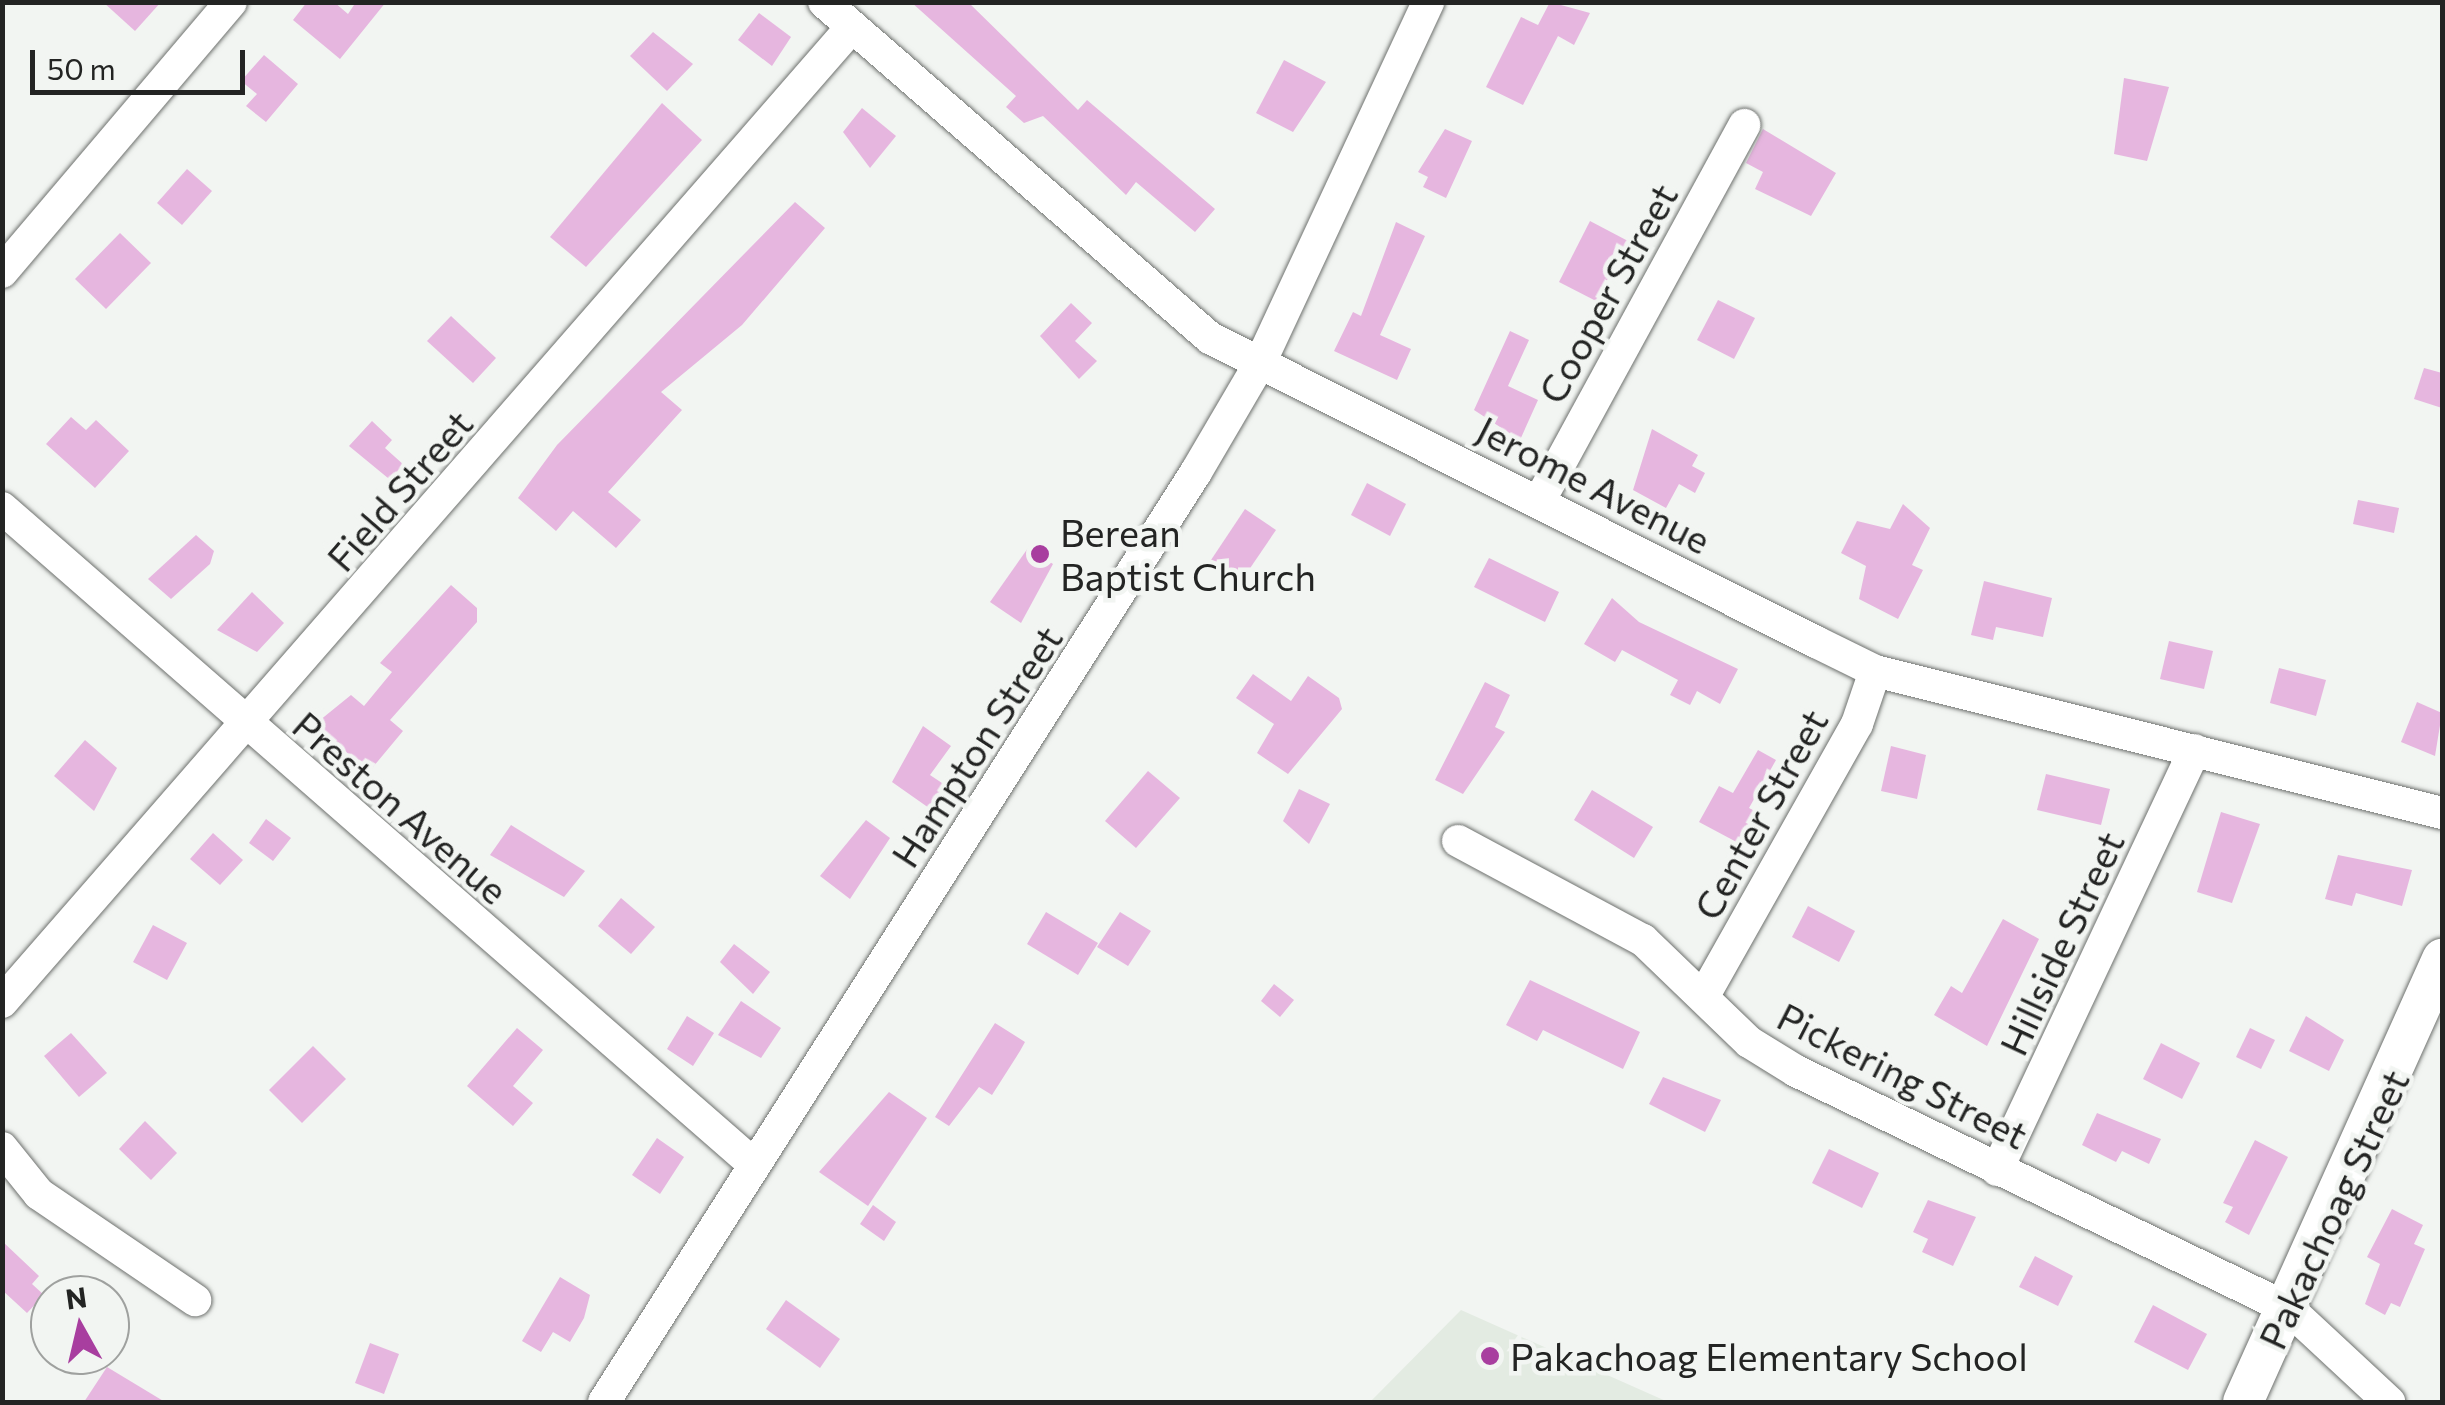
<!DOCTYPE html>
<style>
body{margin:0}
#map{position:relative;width:2445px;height:1405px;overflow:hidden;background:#f2f5f2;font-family:Commissioner,sans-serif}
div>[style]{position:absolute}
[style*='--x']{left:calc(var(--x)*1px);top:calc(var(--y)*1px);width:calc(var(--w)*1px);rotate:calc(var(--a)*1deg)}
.built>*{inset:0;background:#e3ebe2}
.building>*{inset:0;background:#e6b6df}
.roads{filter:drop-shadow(0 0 2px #6e716e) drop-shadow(0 0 2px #6e716e)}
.minor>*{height:32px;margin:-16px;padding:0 16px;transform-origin:16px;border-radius:16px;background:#fff}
.tertiary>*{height:40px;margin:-20px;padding:0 20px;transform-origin:20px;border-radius:20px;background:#fff}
.dots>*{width:28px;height:28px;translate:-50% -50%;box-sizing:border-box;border:5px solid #f2f5f2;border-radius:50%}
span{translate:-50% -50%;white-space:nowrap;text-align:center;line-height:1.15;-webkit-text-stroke:9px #f2f5f2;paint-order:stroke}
.street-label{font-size:38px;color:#232423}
.poi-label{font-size:38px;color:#232423}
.left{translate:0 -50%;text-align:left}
.frame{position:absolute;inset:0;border:5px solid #232423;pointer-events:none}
.north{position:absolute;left:30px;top:1275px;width:100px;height:100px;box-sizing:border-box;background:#f2f5f2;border:2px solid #9fa19f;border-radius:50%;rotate:352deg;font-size:28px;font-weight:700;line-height:40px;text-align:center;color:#232423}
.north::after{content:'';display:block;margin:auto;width:35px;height:45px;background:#a83e9f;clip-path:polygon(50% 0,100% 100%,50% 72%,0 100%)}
.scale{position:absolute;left:30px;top:50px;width:215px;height:45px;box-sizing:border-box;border:5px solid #232423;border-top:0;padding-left:12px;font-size:30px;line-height:35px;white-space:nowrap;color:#232423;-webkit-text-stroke:8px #f2f5f2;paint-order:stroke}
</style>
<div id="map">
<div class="built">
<div style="clip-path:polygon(1461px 1310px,1668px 1402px,1370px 1402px)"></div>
</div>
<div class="building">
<div style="clip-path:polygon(103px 2px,161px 2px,135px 31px)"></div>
<div style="clip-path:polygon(307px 2px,334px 2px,348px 14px,356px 2px,386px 2px,340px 59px,293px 20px)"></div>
<div style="clip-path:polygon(911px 2px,968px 2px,1078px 110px,1087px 100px,1215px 209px,1195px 232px,1136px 182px,1126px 195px,1043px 116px,1024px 123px,1006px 107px,1016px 96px)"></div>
<div style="clip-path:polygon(1550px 2px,1590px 13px,1574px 45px,1558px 36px,1523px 105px,1486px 87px,1521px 17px,1538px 25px)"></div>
<div style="clip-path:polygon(759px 13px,791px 37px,772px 66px,738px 40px)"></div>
<div style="clip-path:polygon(653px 32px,693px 64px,667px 91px,630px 56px)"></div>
<div style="clip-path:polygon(264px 55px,298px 84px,266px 122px,246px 106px,257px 94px,241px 81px)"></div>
<div style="clip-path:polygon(1284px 60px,1326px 82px,1293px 132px,1256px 113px)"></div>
<div style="clip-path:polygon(2124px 78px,2169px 87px,2147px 161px,2114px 154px)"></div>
<div style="clip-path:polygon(662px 103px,702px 140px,586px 267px,550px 237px)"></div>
<div style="clip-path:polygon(862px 108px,896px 136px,870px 168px,843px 132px)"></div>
<div style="clip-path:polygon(1445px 129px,1472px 141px,1446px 198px,1423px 187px,1428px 177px,1418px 172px)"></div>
<div style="clip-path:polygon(1763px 129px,1836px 173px,1811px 216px,1755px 189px,1763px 172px,1746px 163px)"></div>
<div style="clip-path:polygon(187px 169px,212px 191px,182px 225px,157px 203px)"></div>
<div style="clip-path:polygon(795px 202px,825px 228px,742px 325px,661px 392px,682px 410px,608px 492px,641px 520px,616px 548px,573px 511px,556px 531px,518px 498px,557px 445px)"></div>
<div style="clip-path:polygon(1590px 221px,1628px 241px,1596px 301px,1559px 282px)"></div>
<div style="clip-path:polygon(1396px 222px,1425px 236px,1380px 335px,1411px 349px,1397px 380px,1334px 351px,1353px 312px,1361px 316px)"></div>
<div style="clip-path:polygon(120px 233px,151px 263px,106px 309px,75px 279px)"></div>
<div style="clip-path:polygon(1718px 300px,1755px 318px,1734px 359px,1697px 340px)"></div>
<div style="clip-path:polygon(1071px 303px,1092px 323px,1075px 341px,1097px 361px,1079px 379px,1040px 336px)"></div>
<div style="clip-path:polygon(451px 316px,496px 358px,473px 383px,427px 341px)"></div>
<div style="clip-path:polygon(1510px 331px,1529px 340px,1508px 386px,1538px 400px,1520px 440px,1474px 410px)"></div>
<div style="clip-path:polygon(2424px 368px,2442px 373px,2442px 408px,2414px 399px)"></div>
<div style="clip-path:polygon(71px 417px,86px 430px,96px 420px,129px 451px,95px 488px,46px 444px)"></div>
<div style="clip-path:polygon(372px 421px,392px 440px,385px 448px,424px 483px,411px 497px,349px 446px)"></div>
<div style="clip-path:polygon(1652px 429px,1698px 455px,1692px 466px,1705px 473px,1695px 493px,1679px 484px,1666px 508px,1633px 490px)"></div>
<div style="clip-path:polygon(1367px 483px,1406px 504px,1390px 536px,1351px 515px)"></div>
<div style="clip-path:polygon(2358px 500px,2399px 508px,2394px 533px,2353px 524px)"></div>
<div style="clip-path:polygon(1903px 504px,1930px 528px,1912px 565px,1923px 570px,1898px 619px,1859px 599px,1866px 566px,1841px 553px,1857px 521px,1890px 529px)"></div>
<div style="clip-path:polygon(1245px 509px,1276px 530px,1242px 580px,1211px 560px)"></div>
<div style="clip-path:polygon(196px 535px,214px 551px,210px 564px,171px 599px,148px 579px)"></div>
<div style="clip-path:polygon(1028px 548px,1053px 564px,1021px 623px,990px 602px)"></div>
<div style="clip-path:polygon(1489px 558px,1559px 592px,1545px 622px,1474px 587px)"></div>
<div style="clip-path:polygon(1984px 581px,2052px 598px,2043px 637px,1996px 627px,1993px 640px,1971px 635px)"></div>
<div style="clip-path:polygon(451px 585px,477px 608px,477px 622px,390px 720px,403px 731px,373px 767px,351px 756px,314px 725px,351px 695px,364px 706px,392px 672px,380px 663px)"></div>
<div style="clip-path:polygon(252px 592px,284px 623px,257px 652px,217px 630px)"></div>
<div style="clip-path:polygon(1612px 598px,1639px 622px,1738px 669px,1720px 704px,1697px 691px,1690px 705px,1670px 695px,1678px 680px,1622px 650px,1615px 662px,1584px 644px)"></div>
<div style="clip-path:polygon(2169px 641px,2213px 651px,2204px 689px,2160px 679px)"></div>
<div style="clip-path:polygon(2279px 668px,2326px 680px,2316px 716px,2270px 703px)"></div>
<div style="clip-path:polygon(1253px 674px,1291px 701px,1308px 676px,1339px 698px,1342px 709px,1288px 774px,1257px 753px,1274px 724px,1236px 698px)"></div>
<div style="clip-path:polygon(1485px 682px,1510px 695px,1495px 727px,1505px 732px,1463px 794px,1435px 780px)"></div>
<div style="clip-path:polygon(2417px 702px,2442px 713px,2435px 756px,2401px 742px)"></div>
<div style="clip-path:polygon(923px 726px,951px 746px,930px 775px,945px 785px,929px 808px,892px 782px)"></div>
<div style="clip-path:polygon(85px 740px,117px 768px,94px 811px,54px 776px)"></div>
<div style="clip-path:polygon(1891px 746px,1926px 755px,1917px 799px,1881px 791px)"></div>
<div style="clip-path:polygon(1758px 750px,1776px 760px,1749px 808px,1761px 814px,1744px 846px,1699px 822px,1719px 786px,1733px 793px)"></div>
<div style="clip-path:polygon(1148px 771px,1180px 798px,1136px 848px,1105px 821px)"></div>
<div style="clip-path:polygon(2046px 774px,2110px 789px,2101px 825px,2037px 810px)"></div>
<div style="clip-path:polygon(1299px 789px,1330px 804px,1309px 844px,1283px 821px)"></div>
<div style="clip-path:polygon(1592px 790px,1653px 827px,1634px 858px,1574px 820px)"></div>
<div style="clip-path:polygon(2221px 812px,2260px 824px,2232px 903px,2197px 892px)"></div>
<div style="clip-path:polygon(266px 819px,291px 838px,273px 861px,249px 843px)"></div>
<div style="clip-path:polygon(866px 820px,890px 838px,850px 899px,820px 876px)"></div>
<div style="clip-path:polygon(511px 825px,585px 871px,564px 897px,490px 855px)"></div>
<div style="clip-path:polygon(213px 833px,243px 860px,220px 885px,190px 859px)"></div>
<div style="clip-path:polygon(2338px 855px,2412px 870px,2402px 906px,2356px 893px,2352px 906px,2325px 899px)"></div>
<div style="clip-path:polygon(621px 898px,655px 927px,631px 954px,598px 926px)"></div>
<div style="clip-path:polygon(1808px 906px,1855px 931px,1839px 962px,1792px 937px)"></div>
<div style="clip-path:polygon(1046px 912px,1098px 943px,1078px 975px,1027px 944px)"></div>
<div style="clip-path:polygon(1120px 912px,1151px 931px,1128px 966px,1097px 947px)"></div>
<div style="clip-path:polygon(2003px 919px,2039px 939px,1987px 1046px,1934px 1015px,1951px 986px,1962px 993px)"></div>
<div style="clip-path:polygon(153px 925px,187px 943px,167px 980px,133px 962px)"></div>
<div style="clip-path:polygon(734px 944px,770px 972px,753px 994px,720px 962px)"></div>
<div style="clip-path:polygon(1530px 980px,1640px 1032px,1623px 1069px,1543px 1030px,1537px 1041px,1506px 1025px)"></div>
<div style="clip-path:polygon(1274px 984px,1294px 1000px,1280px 1017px,1261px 1001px)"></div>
<div style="clip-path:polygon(741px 1001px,781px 1028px,761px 1058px,718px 1035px)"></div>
<div style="clip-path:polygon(687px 1016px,714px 1033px,693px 1066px,667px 1049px)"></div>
<div style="clip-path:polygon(2306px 1016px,2344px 1040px,2329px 1071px,2289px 1051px)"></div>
<div style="clip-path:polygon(995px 1023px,1025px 1042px,1020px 1051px,992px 1095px,979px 1087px,949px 1126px,935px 1117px)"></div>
<div style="clip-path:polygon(517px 1028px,543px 1050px,513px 1086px,533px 1103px,513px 1126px,467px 1086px)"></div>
<div style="clip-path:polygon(2250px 1028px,2275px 1040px,2261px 1069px,2236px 1057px)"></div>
<div style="clip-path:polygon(71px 1033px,107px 1073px,79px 1097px,44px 1056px)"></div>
<div style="clip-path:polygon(2161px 1043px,2200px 1063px,2182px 1099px,2143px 1079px)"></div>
<div style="clip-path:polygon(313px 1046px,346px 1079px,302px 1123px,269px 1090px)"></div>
<div style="clip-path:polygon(1663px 1077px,1721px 1100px,1705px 1132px,1649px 1104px)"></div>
<div style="clip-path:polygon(889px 1092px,927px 1118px,868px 1206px,819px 1172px)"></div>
<div style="clip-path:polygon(2097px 1113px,2161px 1139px,2149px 1164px,2122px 1151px,2116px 1162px,2082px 1145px)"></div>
<div style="clip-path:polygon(145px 1121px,177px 1153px,151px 1180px,119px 1149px)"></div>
<div style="clip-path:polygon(657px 1138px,684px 1157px,660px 1194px,632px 1175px)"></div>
<div style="clip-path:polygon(2255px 1140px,2288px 1157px,2249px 1235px,2225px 1222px,2233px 1207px,2223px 1203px)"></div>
<div style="clip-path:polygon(1829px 1149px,1879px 1173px,1862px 1208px,1812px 1183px)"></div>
<div style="clip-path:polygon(1928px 1200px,1976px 1217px,1953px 1266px,1922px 1252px,1928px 1239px,1913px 1232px)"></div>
<div style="clip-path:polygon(873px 1205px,896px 1222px,884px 1241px,860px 1224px)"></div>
<div style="clip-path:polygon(2392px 1209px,2423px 1225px,2414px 1244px,2425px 1249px,2400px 1307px,2391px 1303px,2385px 1315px,2365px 1304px,2380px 1264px,2367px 1257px)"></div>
<div style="clip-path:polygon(2px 1241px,39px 1276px,32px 1284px,44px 1295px,27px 1313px,2px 1290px)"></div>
<div style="clip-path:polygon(2035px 1256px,2073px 1276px,2058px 1306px,2019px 1287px)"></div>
<div style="clip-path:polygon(560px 1277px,590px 1295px,584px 1318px,570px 1342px,553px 1332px,541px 1352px,522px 1341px)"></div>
<div style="clip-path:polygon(786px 1300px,840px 1339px,820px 1368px,766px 1329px)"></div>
<div style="clip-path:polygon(2153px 1305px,2207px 1334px,2188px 1370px,2134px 1342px)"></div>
<div style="clip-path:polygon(370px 1343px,399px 1354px,384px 1394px,355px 1383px)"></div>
<div style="clip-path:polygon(107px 1367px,165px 1402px,84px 1402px)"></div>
</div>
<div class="roads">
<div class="minor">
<div style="--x:824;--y:2;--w:512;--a:41.04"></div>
<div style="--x:1210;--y:338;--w:678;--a:26.64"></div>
<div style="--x:1816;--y:642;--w:66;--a:26.2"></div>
<div style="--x:1875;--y:671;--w:585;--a:14.06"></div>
<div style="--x:2;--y:272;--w:354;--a:-49.7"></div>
<div style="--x:1541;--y:498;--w:425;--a:-61.4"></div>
<div style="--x:2;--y:508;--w:994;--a:41.13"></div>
<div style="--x:1458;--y:841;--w:210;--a:28.2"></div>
<div style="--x:1643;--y:940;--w:147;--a:43.9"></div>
<div style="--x:1749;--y:1042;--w:55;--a:31.7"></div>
<div style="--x:1796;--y:1071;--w:547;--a:25.77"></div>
<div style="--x:2289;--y:1309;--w:137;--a:42.9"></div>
<div style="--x:1706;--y:992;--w:308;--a:-60.6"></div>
<div style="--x:1857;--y:724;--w:56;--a:-71.2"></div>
<div style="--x:2;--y:1002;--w:1293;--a:-48.92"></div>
<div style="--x:2;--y:1148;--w:59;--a:51.2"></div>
<div style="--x:39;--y:1194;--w:189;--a:34.2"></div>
<div style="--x:1997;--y:1170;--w:464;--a:-64.8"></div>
<div style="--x:604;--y:1402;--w:1102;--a:-57.52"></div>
<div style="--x:1196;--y:472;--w:126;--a:-59.6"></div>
<div style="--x:1260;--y:363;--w:398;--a:-65"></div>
</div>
<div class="tertiary">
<div style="--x:2243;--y:1402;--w:486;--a:-65.8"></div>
</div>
</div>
<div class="dots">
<div style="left:1040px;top:554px;background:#a83e9f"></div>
<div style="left:1490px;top:1356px;background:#a83e9f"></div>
</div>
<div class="street-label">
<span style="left:1607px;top:293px;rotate:-61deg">Cooper Street</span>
<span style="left:1594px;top:484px;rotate:27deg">Jerome Avenue</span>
<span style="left:399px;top:490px;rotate:-49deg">Field Street</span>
<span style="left:976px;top:746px;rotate:-57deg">Hampton Street</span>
<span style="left:401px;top:807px;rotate:41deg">Preston Avenue</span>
<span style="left:1760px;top:814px;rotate:-61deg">Center Street</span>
<span style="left:2061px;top:943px;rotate:-65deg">Hillside Street</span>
<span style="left:1903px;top:1075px;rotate:27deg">Pickering Street</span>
<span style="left:2333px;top:1209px;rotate:-65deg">Pakachoag Street</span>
</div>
<div class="poi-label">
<span class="left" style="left:1060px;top:554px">Berean<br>Baptist Church</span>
<span class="left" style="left:1510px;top:1356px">Pakachoag Elementary School</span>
</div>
<div class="frame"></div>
<div class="north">N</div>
<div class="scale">50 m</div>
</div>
